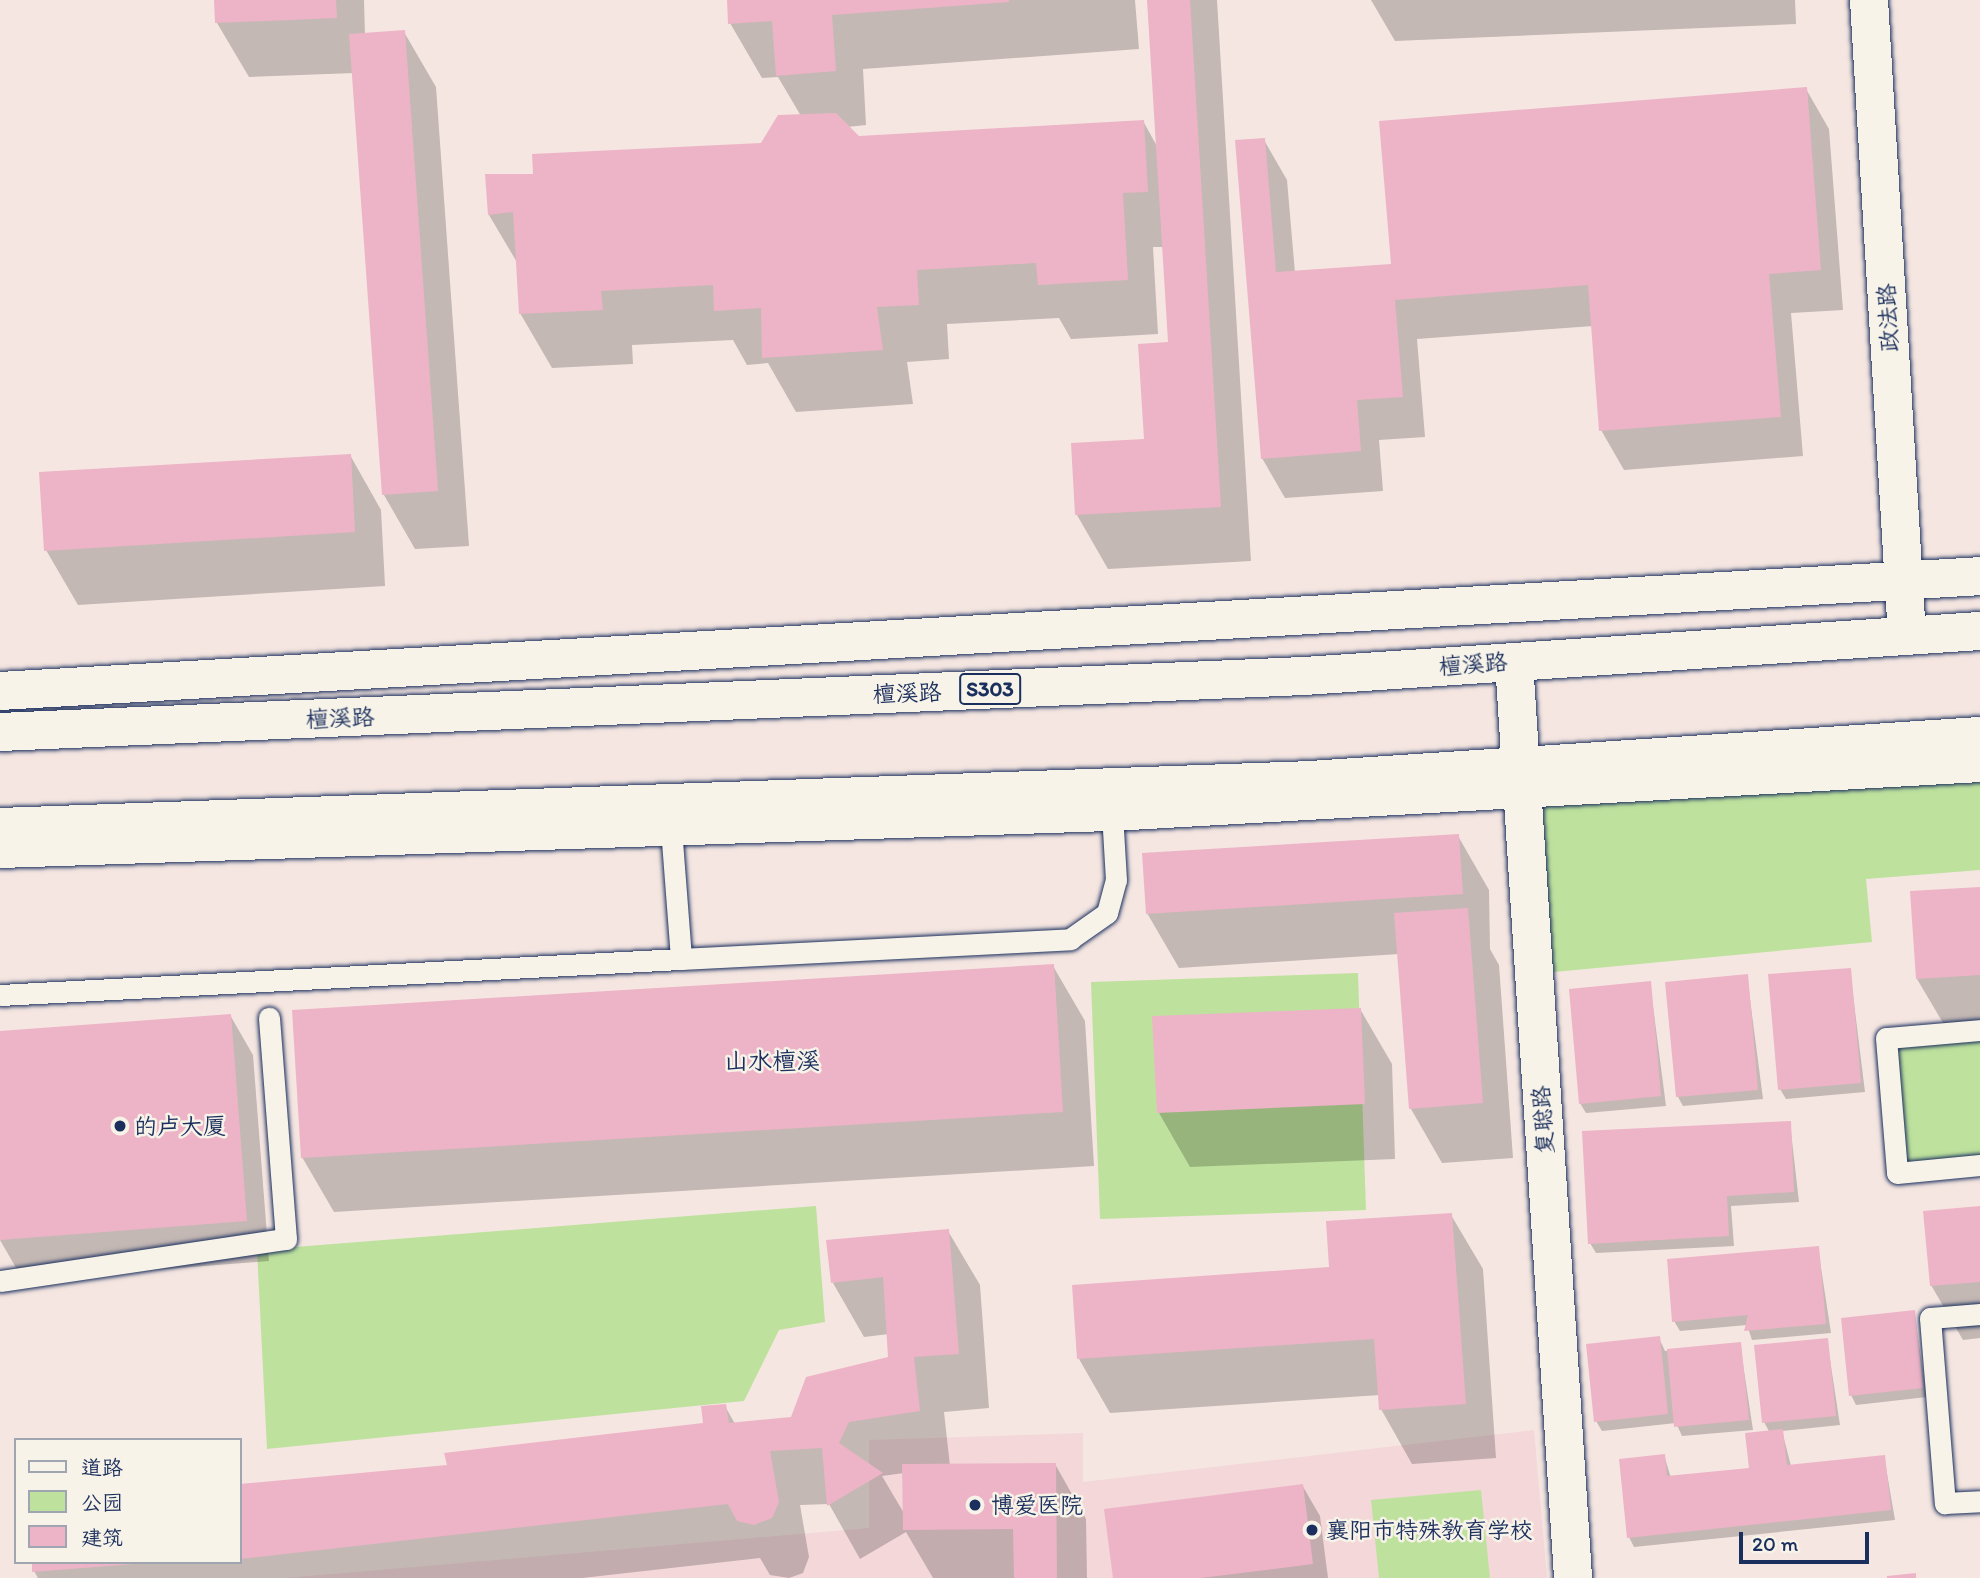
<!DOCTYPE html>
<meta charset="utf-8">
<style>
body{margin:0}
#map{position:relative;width:1980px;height:1578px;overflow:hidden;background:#f5e6e1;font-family:Itim,"LXGW WenKai TC",sans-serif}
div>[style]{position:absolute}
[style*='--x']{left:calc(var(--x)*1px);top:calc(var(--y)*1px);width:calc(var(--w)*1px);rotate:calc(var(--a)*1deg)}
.built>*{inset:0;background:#f3d7d9}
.green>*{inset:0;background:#bee29d}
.shadow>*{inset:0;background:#0003}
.building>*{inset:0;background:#edb4c7}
.roads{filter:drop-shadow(0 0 2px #1b2f5e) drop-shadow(0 0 2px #1b2f5e)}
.lane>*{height:21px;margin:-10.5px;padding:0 10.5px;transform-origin:10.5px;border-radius:10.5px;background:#f7f3e8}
.street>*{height:38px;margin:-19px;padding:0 19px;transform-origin:19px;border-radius:19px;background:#f7f3e8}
.secondary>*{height:38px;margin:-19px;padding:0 19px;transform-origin:19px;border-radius:19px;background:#f7f3e8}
.primary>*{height:38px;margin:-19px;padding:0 19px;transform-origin:19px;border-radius:19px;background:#f7f3e8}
.dots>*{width:19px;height:19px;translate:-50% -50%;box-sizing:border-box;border:4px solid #f7f3e8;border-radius:50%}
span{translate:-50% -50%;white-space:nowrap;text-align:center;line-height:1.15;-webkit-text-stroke:5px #f7f3e8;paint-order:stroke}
.shield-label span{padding:2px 5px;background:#f7f3e8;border:2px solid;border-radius:5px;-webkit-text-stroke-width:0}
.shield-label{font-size:21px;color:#1b2f5e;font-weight:700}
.street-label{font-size:23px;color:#1b2f5e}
.poi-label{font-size:23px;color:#1b2f5e}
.left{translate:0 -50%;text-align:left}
.neighbourhood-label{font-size:24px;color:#1b2f5e}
.legend{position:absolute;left:14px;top:1438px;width:228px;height:126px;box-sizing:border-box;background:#f7f3e8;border:2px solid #9fa5b1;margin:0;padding:9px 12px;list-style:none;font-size:21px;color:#1b2f5e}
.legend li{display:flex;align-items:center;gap:14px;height:35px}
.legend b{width:35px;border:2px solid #9fa5b1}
.scale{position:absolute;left:1739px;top:1532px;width:130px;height:32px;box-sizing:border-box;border:4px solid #1b2f5e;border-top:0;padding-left:9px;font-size:21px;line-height:24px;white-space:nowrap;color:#1b2f5e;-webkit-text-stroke:5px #f7f3e8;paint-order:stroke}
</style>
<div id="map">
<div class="built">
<div style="clip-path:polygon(1534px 1430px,1547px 1578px,286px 1578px,869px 1528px,869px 1440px,1083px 1433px,1083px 1482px)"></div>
</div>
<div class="green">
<div style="clip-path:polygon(1980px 763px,1980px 870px,1866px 879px,1872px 942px,1533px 974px,1521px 793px)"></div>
<div style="clip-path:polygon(1358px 973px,1366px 1210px,1100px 1219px,1091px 982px)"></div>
<div style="clip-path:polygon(1980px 1030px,1980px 1165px,1897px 1173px,1886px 1038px)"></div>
<div style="clip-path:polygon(816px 1206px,825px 1322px,779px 1330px,744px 1401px,267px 1449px,257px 1250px)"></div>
<div style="clip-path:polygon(1481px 1490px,1490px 1578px,1379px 1578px,1371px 1500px)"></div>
</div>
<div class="shadow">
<div style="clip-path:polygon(216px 0,364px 0,365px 35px,404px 32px,436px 87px,469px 546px,415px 549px,384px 495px,354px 73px,249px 77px,217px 23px)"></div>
<div style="clip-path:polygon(729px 0,1135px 0,1139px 49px,863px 69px,866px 125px,847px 127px,859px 138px,1143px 121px,1158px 148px,1149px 0,1217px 0,1251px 561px,1108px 569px,1077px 515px,1146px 441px,1170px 343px,1164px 247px,1153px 247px,1158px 334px,1071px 339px,1059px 318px,947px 324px,949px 359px,907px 362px,913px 404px,796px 412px,768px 363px,747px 365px,733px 340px,632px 345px,633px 364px,552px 368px,520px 313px,518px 264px,489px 215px,487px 175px,535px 176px,762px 145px,801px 116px,778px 77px,762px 78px,730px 23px)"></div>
<div style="clip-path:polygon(1371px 0,1795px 0,1796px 24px,1395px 41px)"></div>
<div style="clip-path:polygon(1806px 89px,1829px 129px,1843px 310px,1791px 313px,1803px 456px,1624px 470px,1601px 430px,1593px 326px,1417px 339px,1425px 437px,1379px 440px,1383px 491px,1285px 498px,1262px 458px,1264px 140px,1287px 180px,1295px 273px,1393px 265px)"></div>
<div style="clip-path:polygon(350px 455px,381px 510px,385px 586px,78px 605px,46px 550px)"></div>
<div style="clip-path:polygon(1458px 836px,1489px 890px,1490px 949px,1499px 965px,1513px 1158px,1442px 1163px,1411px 1109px,1399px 954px,1179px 968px,1147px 913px)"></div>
<div style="clip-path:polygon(1980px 889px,1980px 1031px,1949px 1033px,1917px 979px)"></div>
<div style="clip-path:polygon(1053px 966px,1085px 1021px,1094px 1166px,334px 1212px,302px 1157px)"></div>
<div style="clip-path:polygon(1850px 970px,1865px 1092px,1786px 1099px,1780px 1089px)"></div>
<div style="clip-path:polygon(1747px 976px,1763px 1099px,1683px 1106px,1678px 1097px)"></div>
<div style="clip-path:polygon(1650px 983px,1666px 1106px,1586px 1113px,1580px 1103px)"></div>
<div style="clip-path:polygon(1360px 1009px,1392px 1064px,1395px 1159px,1190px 1167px,1159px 1113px)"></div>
<div style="clip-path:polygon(230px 1015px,253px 1055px,269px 1261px,23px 1280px,0 1240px,0 1033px)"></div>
<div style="clip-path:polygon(1790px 1123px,1799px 1202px,1731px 1206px,1734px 1246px,1596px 1253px,1590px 1243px)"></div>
<div style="clip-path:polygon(1980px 1208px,1980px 1338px,1963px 1340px,1931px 1285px)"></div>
<div style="clip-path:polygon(1451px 1215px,1483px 1269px,1496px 1458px,1412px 1464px,1381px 1409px,1380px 1395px,1110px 1413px,1079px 1359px,1331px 1269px)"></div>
<div style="clip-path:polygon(evenodd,948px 1231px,980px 1285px,989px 1408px,944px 1412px,950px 1466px,1055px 1464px,1086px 1519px,1087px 1578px,933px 1578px,906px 1532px,860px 1559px,829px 1504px,800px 1505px,809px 1557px,803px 1573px,789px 1578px,770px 1575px,760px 1558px,582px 1578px,38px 1578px,34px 1571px,34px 1562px,240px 1562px,240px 1486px,449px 1467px,705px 1424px,725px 1406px,735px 1424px,792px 1418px,890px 1358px,889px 1334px,864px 1337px,833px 1283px,948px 1231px,904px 1473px,905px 1515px,882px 1476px,904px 1473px)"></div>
<div style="clip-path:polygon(1818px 1248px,1831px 1333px,1752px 1340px,1747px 1325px,1680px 1331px,1674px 1321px)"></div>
<div style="clip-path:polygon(1914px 1312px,1927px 1397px,1856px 1405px,1851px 1395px)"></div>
<div style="clip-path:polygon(1659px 1338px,1665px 1351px,1740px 1344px,1753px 1430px,1682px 1436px,1676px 1423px,1602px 1431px,1596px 1421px)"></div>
<div style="clip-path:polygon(1827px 1340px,1840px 1425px,1782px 1431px,1791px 1466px,1884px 1456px,1895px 1520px,1634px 1547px,1629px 1537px,1664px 1455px,1671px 1478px,1751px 1470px,1770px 1433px,1764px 1422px)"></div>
<div style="clip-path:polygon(1302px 1485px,1320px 1516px,1328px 1578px,1115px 1578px)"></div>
</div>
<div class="building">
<div style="clip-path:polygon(214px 0,336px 0,337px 18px,215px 23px)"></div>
<div style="clip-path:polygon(727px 0,1009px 0,1009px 2px,832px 15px,836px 71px,776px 76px,772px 21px,728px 24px)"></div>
<div style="clip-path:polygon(1147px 0,1190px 0,1221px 507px,1075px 515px,1071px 443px,1144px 439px,1138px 344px,1168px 342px)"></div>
<div style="clip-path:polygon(405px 30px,438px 491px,382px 495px,349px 34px)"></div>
<div style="clip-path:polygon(1807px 87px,1821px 270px,1769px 274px,1781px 417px,1599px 431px,1588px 285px,1395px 300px,1403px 397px,1357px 400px,1361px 451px,1261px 459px,1235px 140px,1265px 138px,1276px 272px,1391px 264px,1379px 121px)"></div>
<div style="clip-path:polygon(836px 113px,859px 136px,1144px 120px,1148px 192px,1123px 193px,1128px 280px,1038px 285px,1036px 263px,917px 270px,919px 305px,877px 307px,883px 350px,762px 358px,761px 308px,714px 311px,713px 285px,601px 291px,603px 310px,519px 314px,513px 212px,488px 215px,485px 174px,533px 174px,532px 154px,761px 143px,778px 115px)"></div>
<div style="clip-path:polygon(351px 454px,355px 532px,44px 551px,39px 472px)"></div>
<div style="clip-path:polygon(1459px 834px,1463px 894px,1146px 914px,1142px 853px)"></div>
<div style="clip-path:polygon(1980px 887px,1980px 975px,1916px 979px,1910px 891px)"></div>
<div style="clip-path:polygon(1468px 908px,1483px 1103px,1409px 1109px,1394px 913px)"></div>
<div style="clip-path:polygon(1054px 964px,1063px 1112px,301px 1158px,292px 1010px)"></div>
<div style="clip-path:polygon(1851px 968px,1861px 1083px,1778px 1090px,1768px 974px)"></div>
<div style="clip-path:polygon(1748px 974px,1758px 1090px,1676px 1097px,1665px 982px)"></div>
<div style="clip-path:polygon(1651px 981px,1661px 1096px,1579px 1104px,1569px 989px)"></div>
<div style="clip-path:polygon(1361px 1008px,1365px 1104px,1157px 1113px,1152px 1016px)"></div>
<div style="clip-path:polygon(231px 1014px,247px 1221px,0 1240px,0 1031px)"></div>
<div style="clip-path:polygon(1791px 1121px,1794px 1192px,1727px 1196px,1729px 1236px,1588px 1244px,1582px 1131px)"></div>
<div style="clip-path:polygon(1980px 1206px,1980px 1282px,1930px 1286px,1923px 1211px)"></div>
<div style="clip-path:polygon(1452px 1213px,1466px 1404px,1379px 1410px,1374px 1339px,1077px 1359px,1072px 1285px,1329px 1267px,1326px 1221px)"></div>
<div style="clip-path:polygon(949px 1229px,959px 1354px,914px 1357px,920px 1411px,849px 1422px,839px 1443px,883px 1473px,827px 1506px,822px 1448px,770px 1451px,779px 1502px,772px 1518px,754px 1525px,737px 1521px,728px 1504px,240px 1559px,240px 1484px,447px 1465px,444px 1453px,703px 1423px,701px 1406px,726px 1404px,729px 1423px,791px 1417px,806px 1377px,888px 1357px,883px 1277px,831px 1283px,826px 1240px)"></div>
<div style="clip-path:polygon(1819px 1246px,1826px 1324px,1744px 1331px,1748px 1315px,1672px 1322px,1667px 1259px)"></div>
<div style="clip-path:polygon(1915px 1310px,1923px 1388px,1849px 1396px,1841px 1318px)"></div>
<div style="clip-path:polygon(1660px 1336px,1668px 1414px,1594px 1422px,1586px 1344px)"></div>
<div style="clip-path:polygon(1828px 1338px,1836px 1416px,1762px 1423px,1754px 1345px)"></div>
<div style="clip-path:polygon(1741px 1342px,1749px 1420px,1674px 1427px,1667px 1349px)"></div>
<div style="clip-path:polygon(1783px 1429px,1787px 1465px,1885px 1455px,1891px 1510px,1627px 1538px,1619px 1459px,1665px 1454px,1667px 1476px,1749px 1468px,1745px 1433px)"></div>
<div style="clip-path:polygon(1056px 1463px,1057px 1578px,1014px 1578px,1013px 1529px,903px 1530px,902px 1464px)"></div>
<div style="clip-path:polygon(1303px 1484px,1313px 1564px,1201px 1578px,1113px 1578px,1104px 1509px)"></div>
<div style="clip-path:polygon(32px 1562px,134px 1562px,134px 1564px,32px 1572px)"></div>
<div style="clip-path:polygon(1916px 1573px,1916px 1578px,1887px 1578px,1887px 1576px)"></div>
</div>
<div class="roads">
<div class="lane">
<div style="--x:671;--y:828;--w:131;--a:85.6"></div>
<div style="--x:681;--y:959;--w:390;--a:-2.9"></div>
<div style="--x:1070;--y:939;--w:45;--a:-35.1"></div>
<div style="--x:1107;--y:913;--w:34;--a:-75"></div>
<div style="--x:1116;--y:880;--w:68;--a:-93.4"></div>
<div style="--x:0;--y:995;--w:682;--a:-3.03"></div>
<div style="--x:1980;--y:1030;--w:94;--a:175.1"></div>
<div style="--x:1886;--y:1038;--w:135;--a:85.3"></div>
<div style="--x:1897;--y:1173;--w:83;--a:-5.5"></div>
<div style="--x:0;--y:1281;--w:289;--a:-8.4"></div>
<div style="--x:286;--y:1239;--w:222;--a:-94.4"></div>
<div style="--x:1980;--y:1314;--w:50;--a:175.4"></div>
<div style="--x:1930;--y:1318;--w:186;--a:85.4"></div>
<div style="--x:1945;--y:1503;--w:35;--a:-3"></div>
</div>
<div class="street">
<div style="--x:1869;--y:0;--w:637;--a:86.58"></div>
<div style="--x:1514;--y:662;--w:918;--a:86.31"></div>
</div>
<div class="secondary">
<div style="--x:0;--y:691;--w:1983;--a:-3.32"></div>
<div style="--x:0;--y:849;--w:1113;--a:-1.91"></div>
<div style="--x:1112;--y:812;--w:869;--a:-3.23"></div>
</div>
<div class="primary">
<div style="--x:0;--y:732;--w:1305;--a:-2.46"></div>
<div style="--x:1304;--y:676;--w:677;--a:-3.81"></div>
<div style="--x:0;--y:827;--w:1311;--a:-2.05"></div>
<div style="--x:1310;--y:780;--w:671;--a:-3.76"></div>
</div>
</div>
<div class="dots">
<div style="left:120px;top:1126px;background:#1b2f5e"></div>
<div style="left:975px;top:1505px;background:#1b2f5e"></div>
<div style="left:1312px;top:1530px;background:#1b2f5e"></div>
</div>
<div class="shield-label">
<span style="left:990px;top:689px">S303</span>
</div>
<div class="street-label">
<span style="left:1888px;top:318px;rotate:-93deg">政法路</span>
<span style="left:1473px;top:664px;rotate:-4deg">檀溪路</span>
<span style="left:907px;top:693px;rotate:-2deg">檀溪路</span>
<span style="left:340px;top:718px;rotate:-2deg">檀溪路</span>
<span style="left:1543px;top:1120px;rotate:-94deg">复聪路</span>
</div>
<div class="poi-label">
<span class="left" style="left:134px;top:1126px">的卢大厦</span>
<span class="left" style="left:991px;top:1505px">博爱医院</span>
<span class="left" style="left:1326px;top:1530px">襄阳市特殊教育学校</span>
</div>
<div class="neighbourhood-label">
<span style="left:772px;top:1061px">山水檀溪</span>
</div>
<ul class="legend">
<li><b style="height:9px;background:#f7f3e8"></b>道路</li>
<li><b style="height:19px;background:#bee29d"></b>公园</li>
<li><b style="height:19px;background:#edb4c7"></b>建筑</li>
</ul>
<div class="scale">20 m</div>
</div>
